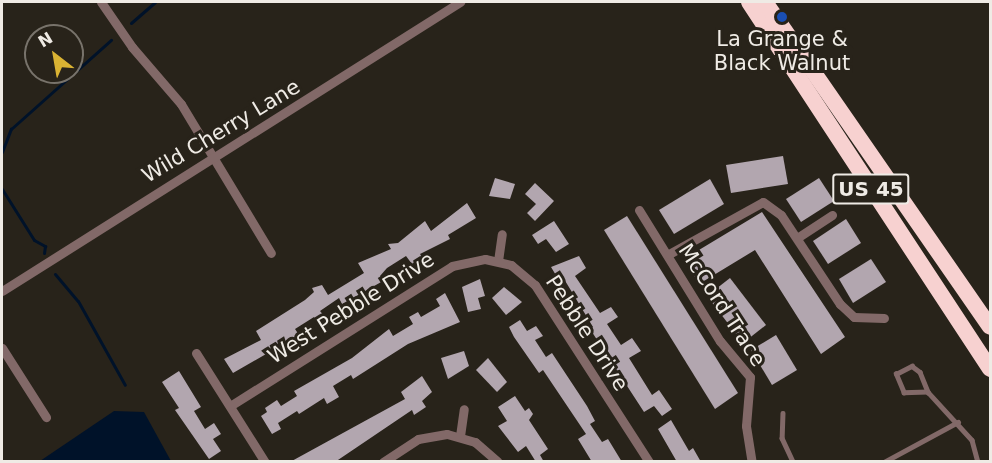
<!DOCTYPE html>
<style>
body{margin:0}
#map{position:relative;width:992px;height:463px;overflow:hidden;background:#28231a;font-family:"DejaVu Sans",sans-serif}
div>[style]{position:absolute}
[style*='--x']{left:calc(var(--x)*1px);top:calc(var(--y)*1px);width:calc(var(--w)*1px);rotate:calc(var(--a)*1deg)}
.water>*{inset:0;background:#001229}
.stream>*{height:3px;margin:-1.5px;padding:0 1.5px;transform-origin:1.5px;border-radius:1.5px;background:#001229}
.building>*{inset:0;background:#b2a6af}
.lane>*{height:4.5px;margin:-2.25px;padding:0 2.25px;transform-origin:2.25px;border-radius:2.25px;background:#826968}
.street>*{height:9px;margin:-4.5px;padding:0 4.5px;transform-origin:4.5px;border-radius:4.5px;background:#826968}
.highway>*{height:16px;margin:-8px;padding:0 8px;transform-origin:8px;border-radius:8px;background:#f7d1d0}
.dots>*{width:16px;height:16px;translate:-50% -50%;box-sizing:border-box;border:3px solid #28231a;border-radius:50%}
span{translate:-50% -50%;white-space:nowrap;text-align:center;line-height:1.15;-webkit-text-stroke:6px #28231a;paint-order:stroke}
.shield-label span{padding:2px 4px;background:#28231a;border:2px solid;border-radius:4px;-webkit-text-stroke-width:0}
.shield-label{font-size:20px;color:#efebe5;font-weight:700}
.poi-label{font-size:21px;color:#efebe5}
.street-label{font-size:21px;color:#efebe5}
.frame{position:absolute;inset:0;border:3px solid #efebe5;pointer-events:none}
.north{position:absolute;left:24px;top:24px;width:60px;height:60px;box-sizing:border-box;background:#28231a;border:2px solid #78736b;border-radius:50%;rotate:329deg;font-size:16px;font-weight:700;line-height:24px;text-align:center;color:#efebe5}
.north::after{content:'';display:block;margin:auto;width:21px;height:27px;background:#dab333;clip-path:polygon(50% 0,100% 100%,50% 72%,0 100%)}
</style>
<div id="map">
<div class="water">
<div style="clip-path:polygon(114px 411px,144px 412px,171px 461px,40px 461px)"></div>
</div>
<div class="stream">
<div style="--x:131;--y:23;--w:32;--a:-41"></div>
<div style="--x:2;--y:152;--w:25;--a:-69"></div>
<div style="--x:11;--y:129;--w:134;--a:-41.7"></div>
<div style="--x:2;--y:189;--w:60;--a:57.9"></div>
<div style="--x:34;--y:240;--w:13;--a:29"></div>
<div style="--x:45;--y:246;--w:7;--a:98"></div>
<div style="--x:55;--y:274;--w:35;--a:50"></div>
<div style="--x:78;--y:301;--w:96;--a:60.8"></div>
</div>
<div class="building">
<div style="clip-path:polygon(783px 156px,788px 184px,731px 193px,726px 165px)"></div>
<div style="clip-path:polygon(495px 178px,515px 184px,510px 199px,489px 196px)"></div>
<div style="clip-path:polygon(819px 178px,834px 201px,801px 222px,786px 199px)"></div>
<div style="clip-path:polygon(710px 179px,724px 204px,674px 234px,659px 210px)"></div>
<div style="clip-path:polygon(535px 183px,554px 201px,535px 221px,527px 213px,536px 204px,525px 194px)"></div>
<div style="clip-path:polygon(467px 203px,476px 218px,448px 235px,450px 239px,420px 254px,422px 257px,412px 264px,406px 256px,387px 268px,380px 276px,383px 281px,342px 304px,339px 298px,320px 311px,325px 317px,317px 322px,314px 317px,295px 329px,299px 335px,233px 373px,224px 359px,261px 340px,256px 331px,305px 300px,314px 292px,312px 288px,322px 285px,328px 295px,364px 273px,358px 263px,391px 249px,388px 244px,398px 243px,425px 221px,431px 231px)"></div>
<div style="clip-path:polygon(762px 212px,845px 337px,821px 354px,755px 250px,699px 284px,684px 259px)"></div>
<div style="clip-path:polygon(627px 216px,738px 393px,715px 409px,604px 230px)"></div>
<div style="clip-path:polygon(846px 219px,861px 243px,828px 264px,813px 241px)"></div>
<div style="clip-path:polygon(554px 221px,569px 244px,556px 252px,546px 239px,538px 244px,532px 235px)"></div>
<div style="clip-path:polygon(579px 256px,586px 268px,575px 276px,600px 313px,611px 307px,618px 317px,607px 324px,621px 345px,632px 338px,641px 351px,629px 358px,652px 395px,659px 390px,672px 409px,662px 416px,654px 406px,644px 412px,590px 329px,593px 327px,561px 274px,557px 277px,551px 267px)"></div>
<div style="clip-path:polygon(871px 259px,886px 282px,853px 303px,839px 279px)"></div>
<div style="clip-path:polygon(730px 278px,766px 325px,743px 343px,707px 296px)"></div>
<div style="clip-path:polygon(480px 279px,485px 296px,478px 298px,481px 309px,468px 312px,462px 287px)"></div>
<div style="clip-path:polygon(504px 287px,522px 302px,506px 315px,492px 298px)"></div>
<div style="clip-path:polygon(445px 293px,460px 322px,408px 344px,353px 379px,351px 375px,333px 386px,339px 397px,327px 404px,324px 398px,299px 414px,297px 411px,278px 423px,281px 429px,272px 434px,261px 416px,267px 412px,265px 408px,277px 400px,281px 406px,297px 396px,294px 391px,352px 358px,389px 329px,393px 336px,413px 324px,409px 317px,418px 312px,421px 317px,440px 306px,436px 299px)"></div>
<div style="clip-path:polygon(520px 320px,527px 331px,536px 326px,543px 336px,535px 340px,546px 357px,552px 353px,587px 406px,595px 421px,590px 424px,602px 442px,608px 439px,622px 462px,592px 462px,578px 439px,586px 434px,543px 370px,539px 373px,514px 337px,509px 327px)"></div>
<div style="clip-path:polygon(776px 335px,797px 370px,772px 385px,751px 350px)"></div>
<div style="clip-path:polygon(464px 351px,469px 366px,448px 379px,441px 358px)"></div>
<div style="clip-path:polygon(488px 358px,507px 382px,497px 392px,476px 370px)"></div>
<div style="clip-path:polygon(179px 371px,201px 407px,194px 411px,205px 429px,214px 423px,221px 434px,213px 439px,221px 451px,209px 459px,175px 410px,179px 408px,162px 382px)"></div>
<div style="clip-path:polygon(422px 376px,432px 392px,422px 401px,426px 407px,414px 415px,412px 410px,335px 462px,290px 462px,405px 399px,401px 392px)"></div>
<div style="clip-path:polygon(515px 396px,525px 411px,529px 408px,533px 414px,529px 420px,548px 449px,540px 455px,544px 462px,536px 462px,526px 446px,518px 452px,498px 426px,507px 421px,498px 407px)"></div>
<div style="clip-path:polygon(671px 420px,689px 451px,693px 448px,701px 462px,677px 462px,658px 429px)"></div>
</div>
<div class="lane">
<div style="--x:928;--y:392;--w:24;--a:178"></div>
<div style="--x:904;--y:393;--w:21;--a:-113"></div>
<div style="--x:896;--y:374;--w:18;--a:-27"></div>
<div style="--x:912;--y:366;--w:10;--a:37"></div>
<div style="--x:920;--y:372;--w:22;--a:68"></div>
<div style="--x:928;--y:392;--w:65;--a:47.5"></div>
<div style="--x:972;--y:440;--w:23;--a:75"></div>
<div style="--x:783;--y:413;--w:25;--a:92"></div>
<div style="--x:782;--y:438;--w:26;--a:65"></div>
<div style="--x:884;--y:462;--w:84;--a:-28.4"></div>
</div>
<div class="street">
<div style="--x:101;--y:2;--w:55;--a:55.4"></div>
<div style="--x:132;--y:47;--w:75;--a:49.3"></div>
<div style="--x:181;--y:104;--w:174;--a:58.9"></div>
<div style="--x:639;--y:210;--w:154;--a:58.3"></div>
<div style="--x:720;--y:341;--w:47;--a:50.2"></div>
<div style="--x:750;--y:377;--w:49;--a:94.7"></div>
<div style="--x:746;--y:426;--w:36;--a:81"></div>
<div style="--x:797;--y:238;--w:42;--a:-33.3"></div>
<div style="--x:669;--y:254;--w:107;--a:-29"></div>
<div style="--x:763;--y:202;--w:22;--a:36"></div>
<div style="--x:781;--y:215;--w:107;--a:56.5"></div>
<div style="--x:840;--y:304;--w:19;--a:43"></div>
<div style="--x:854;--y:317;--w:30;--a:2"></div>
<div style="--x:498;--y:261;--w:27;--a:-82"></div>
<div style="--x:2;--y:291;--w:542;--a:-32.25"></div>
<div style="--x:2;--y:348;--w:82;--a:57.5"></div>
<div style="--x:196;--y:353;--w:129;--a:57.7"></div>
<div style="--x:230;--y:406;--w:262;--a:-32.2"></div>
<div style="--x:452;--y:266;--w:34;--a:-12"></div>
<div style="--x:485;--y:259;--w:27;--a:13"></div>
<div style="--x:511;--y:265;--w:31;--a:40"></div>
<div style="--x:535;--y:285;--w:211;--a:57.2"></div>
<div style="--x:460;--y:436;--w:27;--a:-82"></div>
<div style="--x:383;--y:462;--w:42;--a:-33.3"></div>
<div style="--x:418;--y:439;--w:29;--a:-10"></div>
<div style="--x:447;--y:434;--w:29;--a:16"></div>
<div style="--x:475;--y:442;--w:30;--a:41"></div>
</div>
<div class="highway">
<div style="--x:749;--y:2;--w:439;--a:56.7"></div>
<div style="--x:765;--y:2;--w:395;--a:55.3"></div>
</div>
<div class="dots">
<div style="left:782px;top:17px;background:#1a4fb4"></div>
</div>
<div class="shield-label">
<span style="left:871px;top:189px">US 45</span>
</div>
<div class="poi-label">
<span style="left:782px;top:51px">La Grange &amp;<br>Black Walnut</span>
</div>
<div class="street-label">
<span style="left:221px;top:131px;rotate:-31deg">Wild Cherry Lane</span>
<span style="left:722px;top:305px;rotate:57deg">McCord Trace</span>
<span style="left:351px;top:308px;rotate:-32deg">West Pebble Drive</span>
<span style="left:587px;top:333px;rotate:57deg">Pebble Drive</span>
</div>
<div class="frame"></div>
<div class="north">N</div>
</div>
